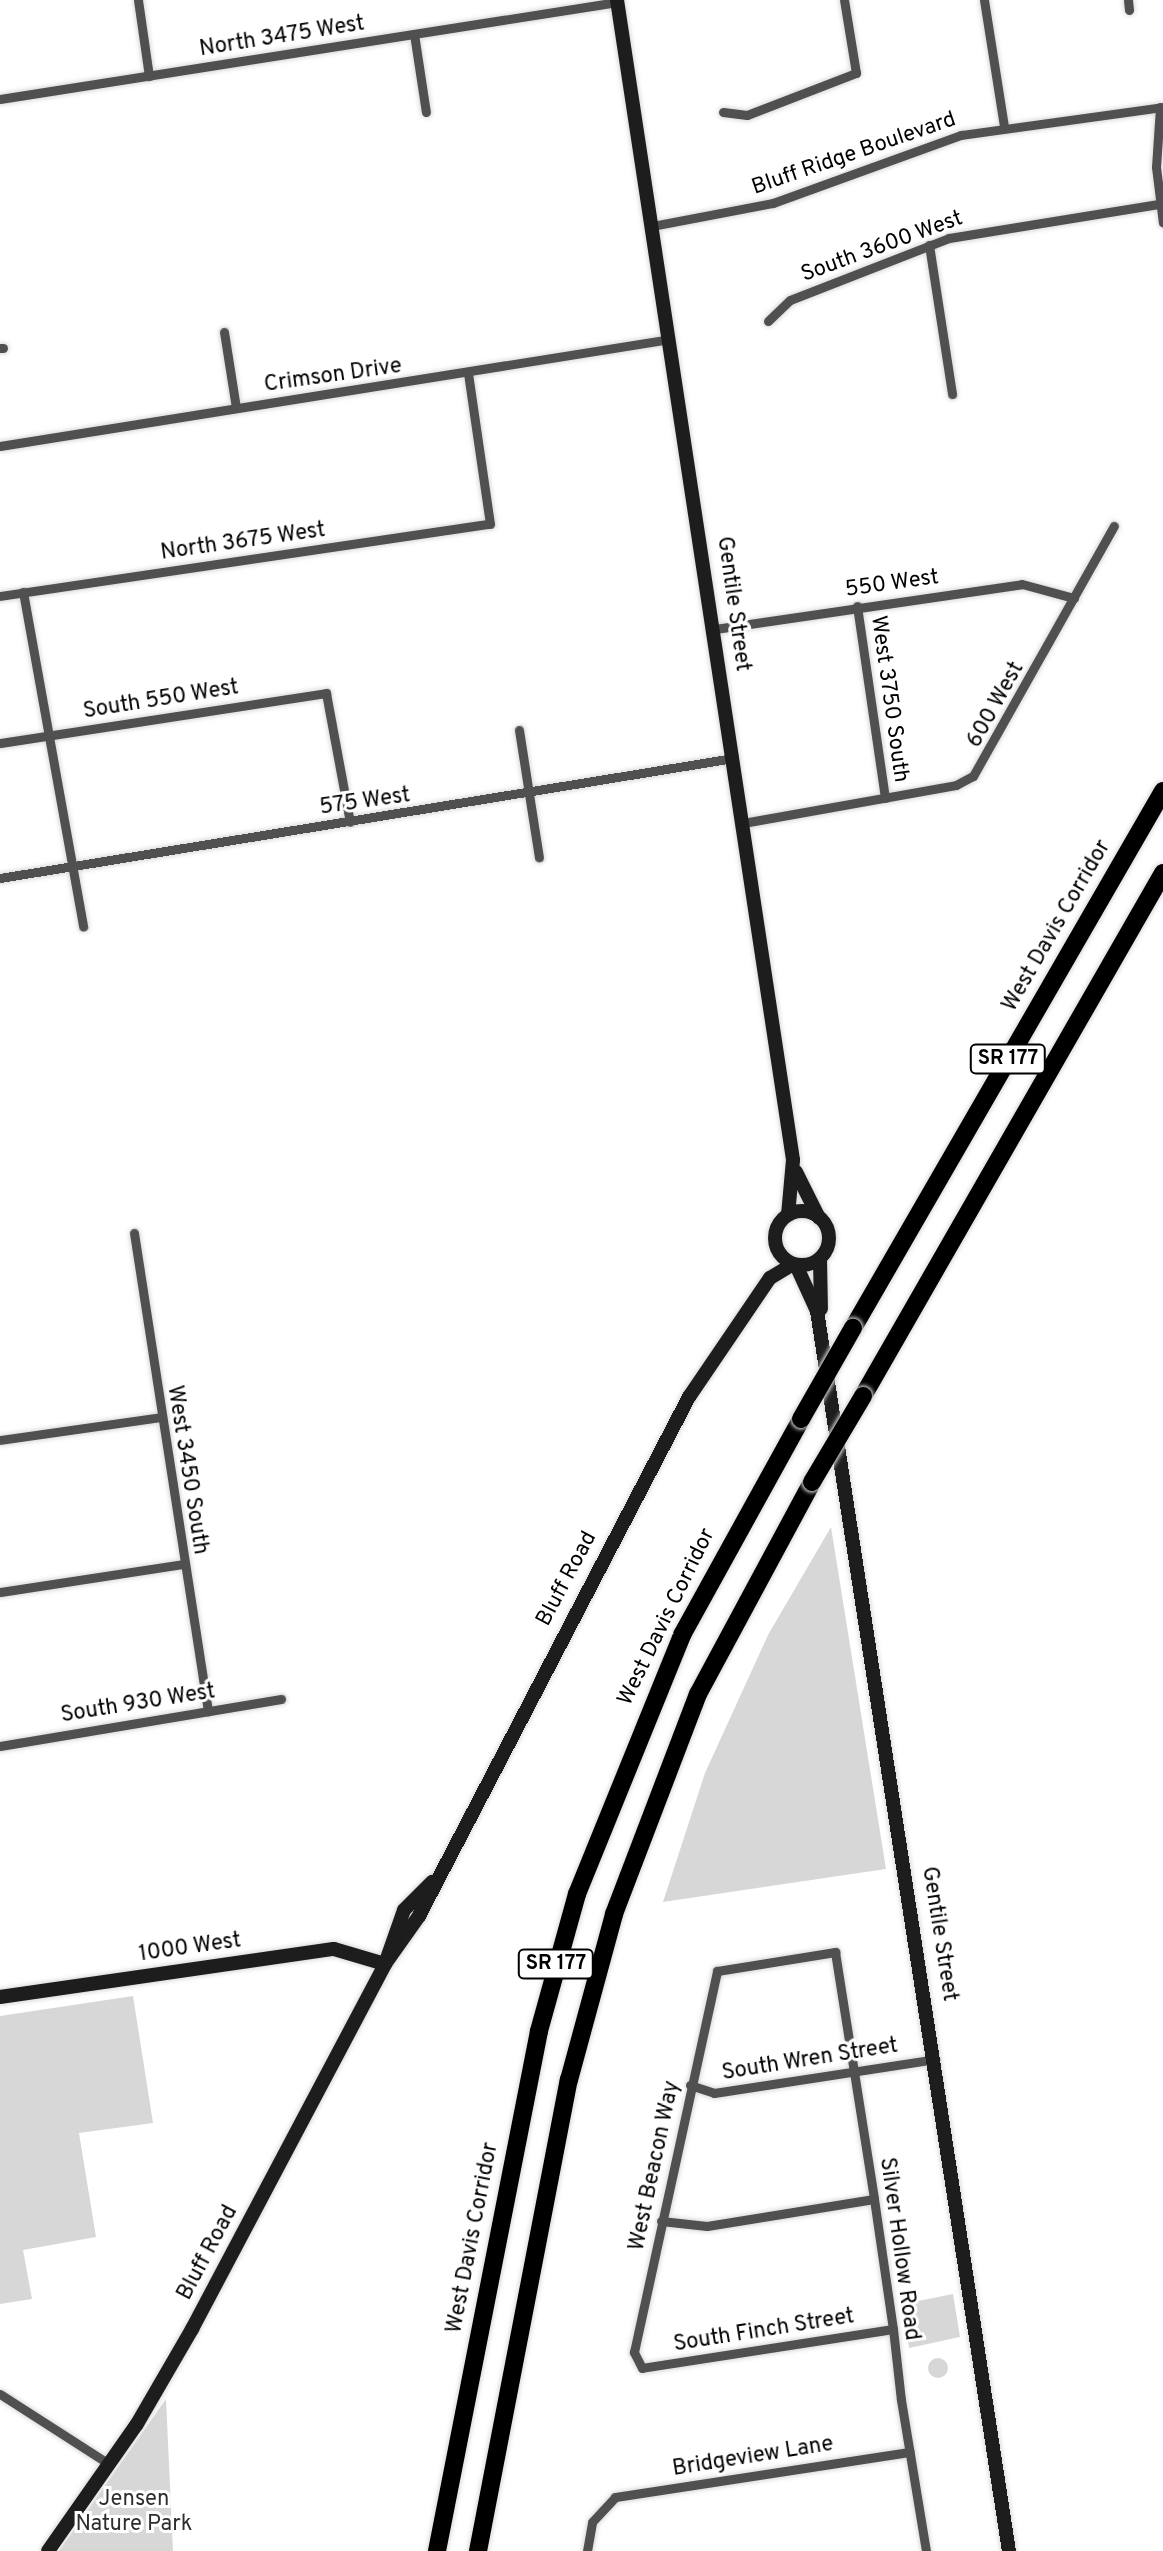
<!DOCTYPE html>
<style>
body{margin:0}
#map{position:relative;width:1163px;height:2551px;overflow:hidden;background:#fff;font-family:Overpass,sans-serif}
div>[style]{position:absolute}
[style*='--x']{left:calc(var(--x)*1px);top:calc(var(--y)*1px);width:calc(var(--w)*1px);rotate:calc(var(--a)*1deg)}
.green>*{inset:0;background:#d7d7d7}
.round{border-radius:50%}
.roads{filter:drop-shadow(0 0 2px #dbdbdb) drop-shadow(0 0 2px #dbdbdb)}
.street>*{height:9px;margin:-4.5px;padding:0 4.5px;transform-origin:4.5px;border-radius:4.5px;background:#505050}
.secondary>*{height:14px;margin:-7px;padding:0 7px;transform-origin:7px;border-radius:7px;background:#1d1d1d}
.secondary>.ring{margin:-7px;padding:0;box-sizing:content-box;background:none;border:14px solid #1d1d1d;border-radius:50%}
.highway>*{height:18px;margin:-9px;padding:0 9px;transform-origin:9px;border-radius:9px;background:#000}
.bridges{filter:drop-shadow(0 0 2px #dbdbdb) drop-shadow(0 0 2px #dbdbdb)}
.highway-bridge>*{height:18px;margin:-9px;padding:0 9px;transform-origin:9px;border-radius:9px;background:#000}
span{translate:-50% -50%;white-space:nowrap;text-align:center;line-height:1.15;-webkit-text-stroke:6px #fff;paint-order:stroke}
.shield-label span{padding:2px 6px;background:#fff;border:2px solid;border-radius:6px;-webkit-text-stroke-width:0}
.shield-label{font-size:20px;color:#000;font-weight:700}
.street-label{font-size:22px;color:#000}
.park-label{font-size:22px;color:#2e2e2e}
</style>
<div id="map">
<div class="green">
<div style="clip-path:polygon(831px 1527px,886px 1869px,663px 1902px,705px 1773px,768px 1635px)"></div>
<div style="clip-path:polygon(133px 1996px,153px 2123px,79px 2133px,96px 2237px,23px 2250px,32px 2299px,0 2304px,0 2016px)"></div>
<div style="clip-path:polygon(953px 2294px,960px 2337px,909px 2348px,903px 2304px)"></div>
<div class="round" style="left:928px;top:2358px;width:20px;height:20px"></div>
<div style="clip-path:polygon(166px 2399px,173px 2551px,59px 2551px)"></div>
</div>
<div class="roads">
<div class="street">
<div style="--x:138;--y:0;--w:77;--a:81.8"></div>
<div style="--x:984;--y:0;--w:128;--a:81"></div>
<div style="--x:1128;--y:0;--w:10;--a:84"></div>
<div style="--x:414;--y:34;--w:79;--a:81.3"></div>
<div style="--x:0;--y:99;--w:625;--a:-8.93"></div>
<div style="--x:1160;--y:107;--w:60;--a:93.8"></div>
<div style="--x:1156;--y:167;--w:56;--a:82.9"></div>
<div style="--x:723;--y:112;--w:24;--a:7"></div>
<div style="--x:747;--y:115;--w:117;--a:-21.1"></div>
<div style="--x:856;--y:73;--w:74;--a:-99.3"></div>
<div style="--x:652;--y:226;--w:123;--a:-10.8"></div>
<div style="--x:773;--y:203;--w:200;--a:-19.9"></div>
<div style="--x:961;--y:135;--w:204;--a:-7.9"></div>
<div style="--x:929;--y:245;--w:151;--a:81.2"></div>
<div style="--x:768;--y:321;--w:30;--a:-44"></div>
<div style="--x:790;--y:300;--w:171;--a:-21.3"></div>
<div style="--x:949;--y:238;--w:214;--a:-9.2"></div>
<div style="--x:224;--y:332;--w:77;--a:81"></div>
<div style="--x:0;--y:348;--w:3;--a:0"></div>
<div style="--x:0;--y:446;--w:678;--a:-9.07"></div>
<div style="--x:23;--y:592;--w:340;--a:79.8"></div>
<div style="--x:0;--y:596;--w:495;--a:-8.4"></div>
<div style="--x:490;--y:524;--w:152;--a:-98.3"></div>
<div style="--x:857;--y:606;--w:194;--a:81.7"></div>
<div style="--x:715;--y:629;--w:310;--a:-8.3"></div>
<div style="--x:1022;--y:584;--w:54;--a:15.1"></div>
<div style="--x:519;--y:730;--w:129;--a:81.1"></div>
<div style="--x:0;--y:743;--w:330;--a:-8.7"></div>
<div style="--x:326;--y:693;--w:131;--a:79.5"></div>
<div style="--x:743;--y:823;--w:216;--a:-10.1"></div>
<div style="--x:956;--y:785;--w:19;--a:-28"></div>
<div style="--x:973;--y:776;--w:287;--a:-60.6"></div>
<div style="--x:0;--y:878;--w:744;--a:-9.29"></div>
<div style="--x:134;--y:1233;--w:484;--a:81.2"></div>
<div style="--x:0;--y:1440;--w:163;--a:-8.1"></div>
<div style="--x:0;--y:1592;--w:185;--a:-8.7"></div>
<div style="--x:0;--y:1746;--w:285;--a:-9.5"></div>
<div style="--x:690;--y:2085;--w:25;--a:18"></div>
<div style="--x:714;--y:2093;--w:224;--a:-8.7"></div>
<div style="--x:661;--y:2221;--w:46;--a:6.2"></div>
<div style="--x:707;--y:2226;--w:169;--a:-9.2"></div>
<div style="--x:893;--y:2329;--w:254;--a:171.2"></div>
<div style="--x:642;--y:2368;--w:18;--a:-117"></div>
<div style="--x:634;--y:2352;--w:390;--a:-77.7"></div>
<div style="--x:717;--y:1971;--w:120;--a:-9.1"></div>
<div style="--x:835;--y:1952;--w:250;--a:81"></div>
<div style="--x:874;--y:2199;--w:131;--a:81.7"></div>
<div style="--x:893;--y:2329;--w:71;--a:83.6"></div>
<div style="--x:901;--y:2400;--w:153;--a:80.6"></div>
<div style="--x:0;--y:2394;--w:130;--a:32.7"></div>
<div style="--x:587;--y:2551;--w:29;--a:-80"></div>
<div style="--x:592;--y:2522;--w:34;--a:-47"></div>
<div style="--x:615;--y:2497;--w:298;--a:-8.7"></div>
</div>
<div class="secondary">
<div style="--x:617;--y:0;--w:1173;--a:81.37"></div>
<div style="--x:793;--y:1160;--w:55;--a:95.2"></div>
<div style="--x:796;--y:1172;--w:51;--a:63.4"></div>
<div class="ring" style="left:775px;top:1211px;width:40px;height:40px"></div>
<div style="--x:820;--y:1259;--w:50;--a:88.9"></div>
<div style="--x:796;--y:1265;--w:51;--a:65.5"></div>
<div style="--x:817;--y:1311;--w:1255;--a:81.2"></div>
<div style="--x:385;--y:1964;--w:59;--a:-54.7"></div>
<div style="--x:419;--y:1916;--w:585;--a:-62.52"></div>
<div style="--x:689;--y:1397;--w:144;--a:-55.8"></div>
<div style="--x:770;--y:1278;--w:27;--a:-31"></div>
<div style="--x:0;--y:1997;--w:337;--a:-8.2"></div>
<div style="--x:334;--y:1949;--w:53;--a:16.4"></div>
<div style="--x:48;--y:2551;--w:155;--a:-55"></div>
<div style="--x:137;--y:2424;--w:110;--a:-59.9"></div>
<div style="--x:192;--y:2329;--w:413;--a:-62.1"></div>
<div style="--x:385;--y:1964;--w:57;--a:-70.6"></div>
<div style="--x:404;--y:1910;--w:40;--a:-45"></div>
</div>
<div class="highway">
<div style="--x:853;--y:1328;--w:620;--a:-60"></div>
<div style="--x:863;--y:1396;--w:603;--a:-60.16"></div>
<div style="--x:437;--y:2551;--w:530;--a:-78.9"></div>
<div style="--x:539;--y:2031;--w:142;--a:-74.5"></div>
<div style="--x:577;--y:1894;--w:279;--a:-67.9"></div>
<div style="--x:682;--y:1635;--w:247;--a:-61.1"></div>
<div style="--x:478;--y:2551;--w:480;--a:-79.1"></div>
<div style="--x:569;--y:2080;--w:172;--a:-74.8"></div>
<div style="--x:614;--y:1914;--w:235;--a:-69.1"></div>
<div style="--x:698;--y:1694;--w:241;--a:-61.7"></div>
</div>
</div>
<div class="bridges">
<div class="highway-bridge">
<div style="--x:801;--y:1419;--w:105;--a:-60.3"></div>
<div style="--x:812;--y:1482;--w:100;--a:-59.3"></div>
</div>
</div>
<div class="shield-label">
<span style="left:1008px;top:1059px">SR 177</span>
<span style="left:556px;top:1964px">SR 177</span>
</div>
<div class="street-label">
<span style="left:282px;top:37px;rotate:-9deg">North 3475 West</span>
<span style="left:854px;top:154px;rotate:-19deg">Bluff Ridge Boulevard</span>
<span style="left:882px;top:247px;rotate:-20deg">South 3600 West</span>
<span style="left:333px;top:376px;rotate:-8deg">Crimson Drive</span>
<span style="left:243px;top:542px;rotate:-8deg">North 3675 West</span>
<span style="left:892px;top:584px;rotate:-8deg">550 West</span>
<span style="left:733px;top:604px;rotate:82deg">Gentile Street</span>
<span style="left:889px;top:699px;rotate:82deg">West 3750 South</span>
<span style="left:161px;top:700px;rotate:-9deg">South 550 West</span>
<span style="left:996px;top:705px;rotate:-61deg">600 West</span>
<span style="left:365px;top:802px;rotate:-8deg">575 West</span>
<span style="left:1057px;top:926px;rotate:-60deg">West Davis Corridor</span>
<span style="left:187px;top:1470px;rotate:81deg">West 3450 South</span>
<span style="left:567px;top:1579px;rotate:-62deg">Bluff Road</span>
<span style="left:667px;top:1617px;rotate:-64deg">West Davis Corridor</span>
<span style="left:138px;top:1704px;rotate:-9deg">South 930 West</span>
<span style="left:939px;top:1934px;rotate:81deg">Gentile Street</span>
<span style="left:190px;top:1948px;rotate:-8deg">1000 West</span>
<span style="left:810px;top:2060px;rotate:-9deg">South Wren Street</span>
<span style="left:655px;top:2166px;rotate:-78deg">West Beacon Way</span>
<span style="left:473px;top:2238px;rotate:-79deg">West Davis Corridor</span>
<span style="left:899px;top:2249px;rotate:82deg">Silver Hollow Road</span>
<span style="left:208px;top:2253px;rotate:-62deg">Bluff Road</span>
<span style="left:764px;top:2331px;rotate:-9deg">South Finch Street</span>
<span style="left:753px;top:2457px;rotate:-9deg">Bridgeview Lane</span>
</div>
<div class="park-label">
<span style="left:134px;top:2512px">Jensen<br>Nature Park</span>
</div>
</div>
